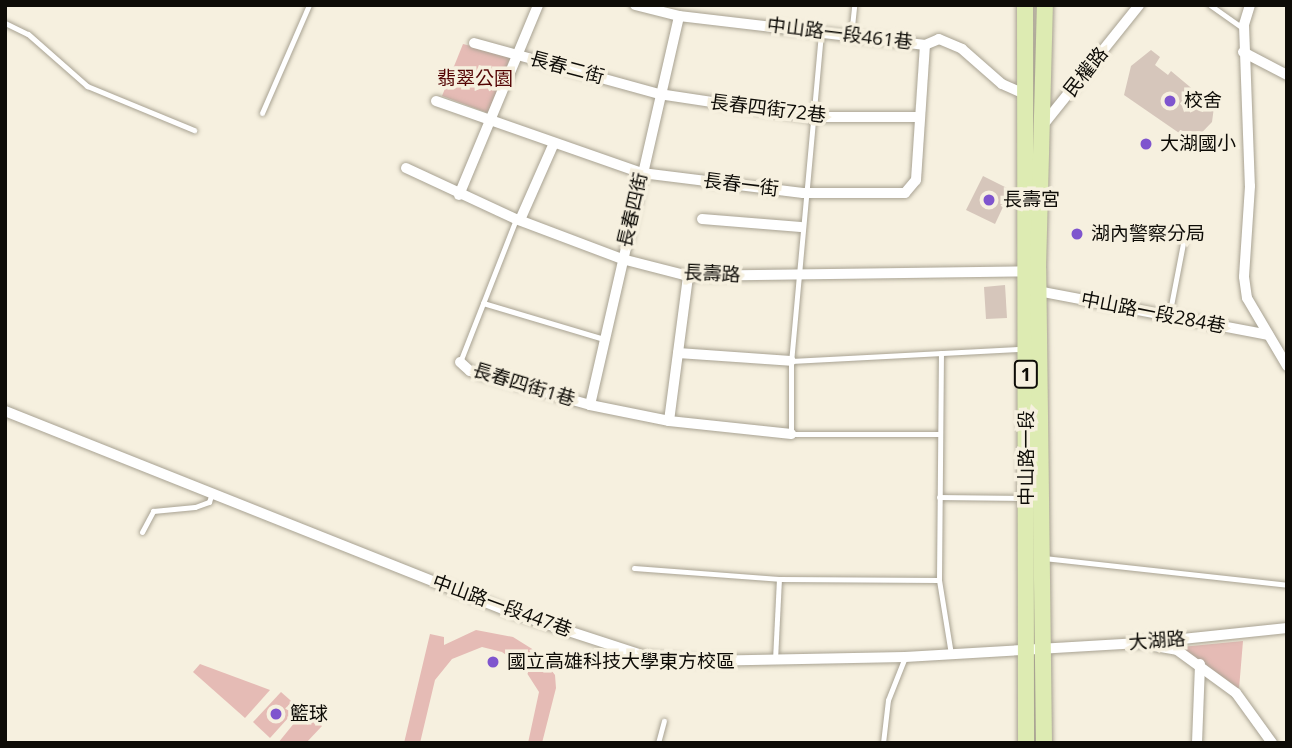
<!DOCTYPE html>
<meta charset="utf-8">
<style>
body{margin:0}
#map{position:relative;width:1292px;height:748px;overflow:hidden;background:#f6f0df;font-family:"Open Sans","Noto Sans TC",sans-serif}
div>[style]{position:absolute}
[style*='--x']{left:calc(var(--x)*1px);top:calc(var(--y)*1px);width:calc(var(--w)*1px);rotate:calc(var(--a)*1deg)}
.green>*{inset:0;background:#e5bbb5}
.building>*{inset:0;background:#d6c6bb}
.roads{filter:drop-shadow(0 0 2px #a8a292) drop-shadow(0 0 2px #a8a292)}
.lane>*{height:5px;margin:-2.5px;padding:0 2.5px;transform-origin:2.5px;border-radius:2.5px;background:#fff}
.street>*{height:10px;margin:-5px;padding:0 5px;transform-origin:5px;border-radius:5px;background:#fff}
.primary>*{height:16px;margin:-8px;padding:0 8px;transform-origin:8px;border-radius:8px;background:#ddebb2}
.dots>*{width:19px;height:19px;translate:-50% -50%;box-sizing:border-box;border:4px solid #f6f0df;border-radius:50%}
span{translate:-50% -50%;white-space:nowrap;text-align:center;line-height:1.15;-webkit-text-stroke:7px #f6f0df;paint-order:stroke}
.shield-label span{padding:2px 5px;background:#f6f0df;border:2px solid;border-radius:5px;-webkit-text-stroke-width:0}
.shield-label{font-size:18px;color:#0e0c07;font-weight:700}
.street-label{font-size:19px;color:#0e0c07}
.park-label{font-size:19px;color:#540404}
.poi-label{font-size:19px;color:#0e0c07}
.left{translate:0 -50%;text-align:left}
.frame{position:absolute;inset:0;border:7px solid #0e0c07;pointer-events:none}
</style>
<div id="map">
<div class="green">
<div style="clip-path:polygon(463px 44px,511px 56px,488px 113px,442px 96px)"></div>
<div style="clip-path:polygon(476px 630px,513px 637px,537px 652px,555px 675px,556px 688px,542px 743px,528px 743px,539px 692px,523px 667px,502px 652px,482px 647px,452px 659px,435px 680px,420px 743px,404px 743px,430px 634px,444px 637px,444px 645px)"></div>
<div style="clip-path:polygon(1243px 641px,1239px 689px,1181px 647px)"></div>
<div style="clip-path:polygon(200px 664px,270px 690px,245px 718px,193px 672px)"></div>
<div style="clip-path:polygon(281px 692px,298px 707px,270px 738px,253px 722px)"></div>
<div style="clip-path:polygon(304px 711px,322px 726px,306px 743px,278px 743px)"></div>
</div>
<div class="building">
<div style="clip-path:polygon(1151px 50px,1160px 57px,1155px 65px,1168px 75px,1171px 71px,1214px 107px,1212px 122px,1185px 150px,1179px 146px,1182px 135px,1124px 95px,1131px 66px)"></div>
<div style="clip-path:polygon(983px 176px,1011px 190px,995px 224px,966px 210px)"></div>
<div style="clip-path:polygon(1005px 285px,1007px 318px,986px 319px,984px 287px)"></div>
</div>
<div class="roads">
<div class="lane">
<div style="--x:1210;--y:5;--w:42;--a:35.2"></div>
<div style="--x:5;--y:23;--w:25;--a:26"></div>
<div style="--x:28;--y:34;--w:79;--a:41.4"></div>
<div style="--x:87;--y:86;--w:116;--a:22.4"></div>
<div style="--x:821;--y:33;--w:329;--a:95.2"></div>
<div style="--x:791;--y:361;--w:73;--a:90"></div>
<div style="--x:791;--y:434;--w:149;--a:0"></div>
<div style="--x:851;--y:36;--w:31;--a:-84"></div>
<div style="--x:262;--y:113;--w:118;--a:-66.5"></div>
<div style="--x:483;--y:303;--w:126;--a:16.6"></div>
<div style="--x:1169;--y:316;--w:79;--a:-79.1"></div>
<div style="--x:791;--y:361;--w:232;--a:-3"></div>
<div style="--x:460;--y:362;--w:154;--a:-68.6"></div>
<div style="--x:939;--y:497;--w:85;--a:0.7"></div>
<div style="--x:142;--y:532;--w:24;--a:-62"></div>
<div style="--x:153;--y:511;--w:42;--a:-5.4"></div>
<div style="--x:195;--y:507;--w:15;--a:-20"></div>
<div style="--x:209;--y:502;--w:9;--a:-72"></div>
<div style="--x:1044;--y:558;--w:244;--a:6.3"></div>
<div style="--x:634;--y:568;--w:145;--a:4.3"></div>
<div style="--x:779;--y:579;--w:160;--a:0.4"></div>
<div style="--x:939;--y:580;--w:227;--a:-89.5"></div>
<div style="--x:939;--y:580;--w:75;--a:80.8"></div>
<div style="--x:775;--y:660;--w:81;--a:-87.2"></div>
<div style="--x:658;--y:743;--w:23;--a:-75"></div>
<div style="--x:883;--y:743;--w:43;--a:-83.4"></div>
<div style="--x:888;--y:700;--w:46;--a:-68.4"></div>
</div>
<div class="street">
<div style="--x:635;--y:5;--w:45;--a:14"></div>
<div style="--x:679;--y:16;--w:248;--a:6.7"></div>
<div style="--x:925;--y:45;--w:15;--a:-23"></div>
<div style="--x:939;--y:39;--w:25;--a:23"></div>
<div style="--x:962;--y:49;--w:53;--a:41.2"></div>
<div style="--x:1002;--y:84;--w:24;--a:24"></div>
<div style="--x:1250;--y:5;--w:21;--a:107"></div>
<div style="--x:1244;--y:25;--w:161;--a:87.9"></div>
<div style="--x:1250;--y:186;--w:91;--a:93.8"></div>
<div style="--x:1244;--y:277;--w:21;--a:82"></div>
<div style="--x:1247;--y:298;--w:79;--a:59.5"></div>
<div style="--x:474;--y:43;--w:192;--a:15.4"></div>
<div style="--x:659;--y:94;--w:154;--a:8.6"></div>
<div style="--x:811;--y:117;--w:108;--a:0"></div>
<div style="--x:1243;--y:52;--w:50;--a:27.6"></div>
<div style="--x:436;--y:101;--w:218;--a:19.3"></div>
<div style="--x:642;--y:173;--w:162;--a:7.1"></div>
<div style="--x:803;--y:193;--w:102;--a:0"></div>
<div style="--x:905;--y:193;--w:17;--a:-50"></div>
<div style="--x:916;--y:180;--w:135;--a:-86.2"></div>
<div style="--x:1043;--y:125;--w:154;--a:-51.3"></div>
<div style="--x:406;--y:168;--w:121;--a:24.9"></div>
<div style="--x:516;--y:219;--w:113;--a:20.7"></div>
<div style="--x:622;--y:259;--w:68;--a:14.4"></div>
<div style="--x:688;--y:276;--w:341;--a:-0.8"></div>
<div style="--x:459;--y:195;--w:206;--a:-67.4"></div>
<div style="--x:702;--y:219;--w:99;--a:4.6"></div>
<div style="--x:520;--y:220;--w:84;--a:-66.2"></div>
<div style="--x:1038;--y:291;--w:234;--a:10.8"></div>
<div style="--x:678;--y:353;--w:113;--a:4"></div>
<div style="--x:460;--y:362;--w:13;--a:42"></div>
<div style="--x:470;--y:371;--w:125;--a:15.8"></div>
<div style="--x:590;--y:405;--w:81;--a:11.4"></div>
<div style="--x:669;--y:421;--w:123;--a:6.1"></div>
<div style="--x:590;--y:405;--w:399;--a:-77.1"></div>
<div style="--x:5;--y:411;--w:544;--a:21.7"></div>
<div style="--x:510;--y:612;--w:142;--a:18.1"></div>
<div style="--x:645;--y:656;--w:55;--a:5.2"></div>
<div style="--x:700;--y:661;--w:205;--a:-1.1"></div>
<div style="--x:905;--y:657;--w:239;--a:-3.4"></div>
<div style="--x:1144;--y:643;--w:144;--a:-6"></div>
<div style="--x:669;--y:421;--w:146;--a:-82.5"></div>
<div style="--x:1155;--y:646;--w:22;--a:10"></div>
<div style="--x:1177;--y:650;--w:73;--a:36.1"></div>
<div style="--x:1236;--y:693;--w:62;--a:54.2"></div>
<div style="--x:1197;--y:743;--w:79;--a:-87.8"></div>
</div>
<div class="primary">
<div style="--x:1025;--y:5;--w:738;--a:89.92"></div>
<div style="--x:1044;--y:743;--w:474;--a:-90.7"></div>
<div style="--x:1038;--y:269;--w:264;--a:-88.5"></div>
</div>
</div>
<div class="dots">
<div style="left:1170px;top:101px;background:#7f55ce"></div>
<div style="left:1146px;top:144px;background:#7f55ce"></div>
<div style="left:989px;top:200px;background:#7f55ce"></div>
<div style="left:1077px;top:234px;background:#7f55ce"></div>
<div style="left:493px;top:662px;background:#7f55ce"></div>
<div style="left:276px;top:714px;background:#7f55ce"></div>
</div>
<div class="shield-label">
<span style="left:1026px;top:374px">1</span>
</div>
<div class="street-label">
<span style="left:840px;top:34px;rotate:7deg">中山路一段461巷</span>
<span style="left:567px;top:68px;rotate:15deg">長春二街</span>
<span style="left:1086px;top:72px;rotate:-51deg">民權路</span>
<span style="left:768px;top:109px;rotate:7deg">長春四街72巷</span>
<span style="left:741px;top:185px;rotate:7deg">長春一街</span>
<span style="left:633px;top:210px;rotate:-77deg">長春四街</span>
<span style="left:712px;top:274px;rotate:3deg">長壽路</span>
<span style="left:1153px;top:313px;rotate:11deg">中山路一段284巷</span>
<span style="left:524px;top:385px;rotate:17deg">長春四街1巷</span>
<span style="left:1027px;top:458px;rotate:-90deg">中山路一段</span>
<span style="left:502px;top:606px;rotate:20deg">中山路一段447巷</span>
<span style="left:1157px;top:641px;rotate:-4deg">大湖路</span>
</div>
<div class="park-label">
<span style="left:475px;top:79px">翡翠公園</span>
</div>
<div class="poi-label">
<span class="left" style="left:1184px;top:101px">校舍</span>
<span class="left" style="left:1160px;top:144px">大湖國小</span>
<span class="left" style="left:1003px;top:200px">長壽宮</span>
<span class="left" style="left:1091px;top:234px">湖內警察分局</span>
<span class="left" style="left:507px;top:662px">國立高雄科技大學東方校區</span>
<span class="left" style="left:290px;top:714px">籃球</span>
</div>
<div class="frame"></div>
</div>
